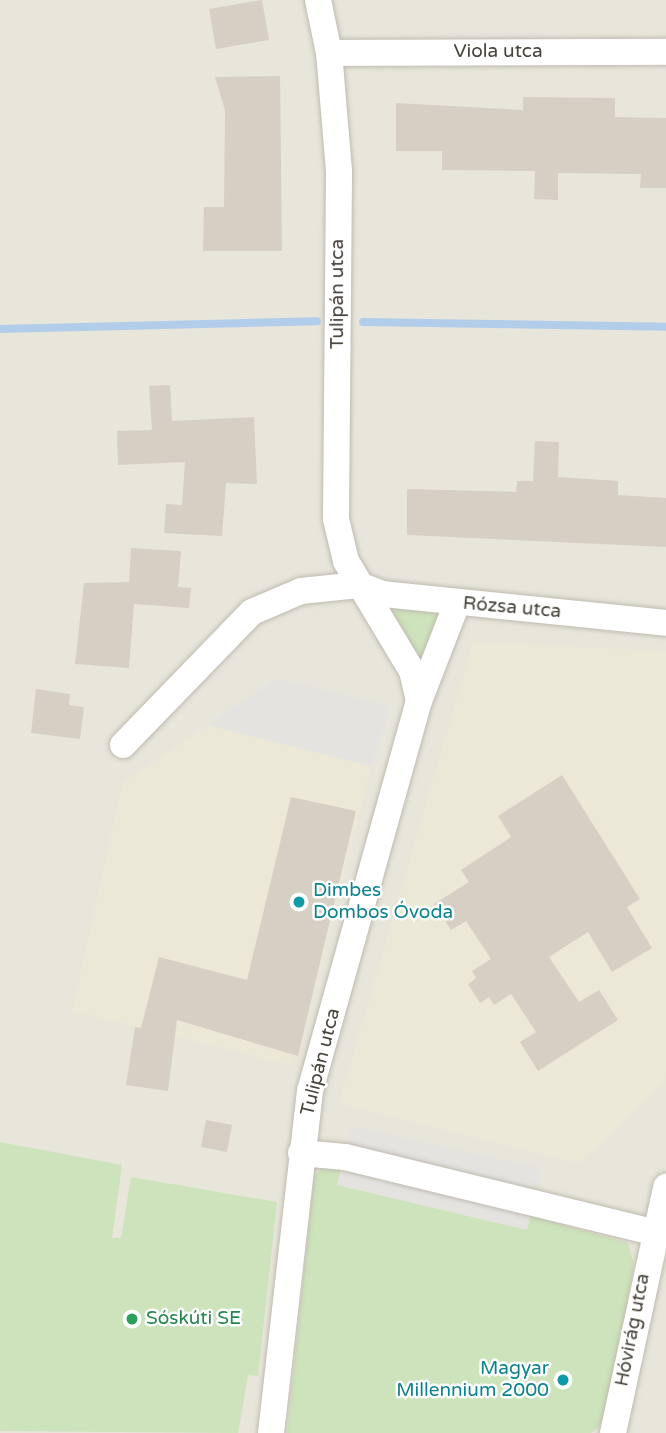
<!DOCTYPE html>
<meta charset="utf-8">
<style>
body{margin:0}
#map{position:relative;width:666px;height:1433px;overflow:hidden;background:#f4f3ed;font-family:"Varela Round",sans-serif}
div>[style]{position:absolute}
[style*='--x']{left:calc(var(--x)*1px);top:calc(var(--y)*1px);width:calc(var(--w)*1px);rotate:calc(var(--a)*1deg)}
.residential>*{inset:0;background:#e8e5db}
.education>*{inset:0;background:#ece8d8}
.green>*{inset:0;background:#cde3bb}
.parking>*{inset:0;background:#e4e3e0}
.stream>*{height:8px;margin:-4px;padding:0 4px;transform-origin:4px;border-radius:4px;background:#b1cde9}
.building>*{inset:0;background:#d5d0c3}
.roads{filter:drop-shadow(0 0 2px #bfbbb0) drop-shadow(0 0 2px #bfbbb0)}
.street>*{height:26px;margin:-13px;padding:0 13px;transform-origin:13px;border-radius:13px;background:#fff}
.dots>*{width:19px;height:19px;translate:-50% -50%;box-sizing:border-box;border:4px solid #fff;border-radius:50%}
span{translate:-50% -50%;white-space:nowrap;text-align:center;line-height:1.15;-webkit-text-stroke:5px #fff;paint-order:stroke}
.street-label{font-size:19px;color:#48443b}
.culture-label{font-size:19px;color:#0d838f}
.left{translate:0 -50%;text-align:left}
.right{translate:-100% -50%;text-align:right}
.leisure-label{font-size:19px;color:#27864d}
</style>
<div id="map">
<div class="residential">
<div style="clip-path:polygon(0 0,666px 0,666px 1433px,0 1433px)"></div>
</div>
<div class="education">
<div style="clip-path:polygon(473px 642px,666px 651px,666px 1079px,579px 1164px,339px 1104px)"></div>
<div style="clip-path:polygon(207px 725px,371px 766px,298px 1056px,291px 1065px,72px 1011px,123px 782px)"></div>
</div>
<div class="green">
<div style="clip-path:polygon(397px 606px,438px 614px,422px 663px,389px 615px)"></div>
<div style="clip-path:polygon(0 1142px,122px 1165px,112px 1238px,121px 1238px,131px 1177px,277px 1202px,258px 1376px,248px 1375px,238px 1433px,0 1431px)"></div>
<div style="clip-path:polygon(323px 1166px,342px 1168px,337px 1185px,527px 1229px,530px 1216px,628px 1243px,634px 1264px,608px 1410px,598px 1428px,591px 1433px,287px 1433px,314px 1177px)"></div>
</div>
<div class="parking">
<div style="clip-path:polygon(276px 679px,391px 706px,371px 766px,207px 725px)"></div>
<div style="clip-path:polygon(351px 1126px,542px 1169px,527px 1230px,337px 1185px)"></div>
</div>
<div class="stream">
<div style="--x:363;--y:322;--w:303;--a:0.9"></div>
<div style="--x:0;--y:329;--w:317;--a:-1.4"></div>
</div>
<div class="building">
<div style="clip-path:polygon(262px 0,269px 40px,216px 49px,209px 9px)"></div>
<div style="clip-path:polygon(280px 76px,282px 251px,203px 251px,204px 207px,224px 207px,225px 110px,215px 77px)"></div>
<div style="clip-path:polygon(523px 97px,615px 98px,615px 117px,666px 118px,666px 188px,640px 188px,641px 174px,558px 173px,558px 200px,534px 199px,535px 171px,442px 170px,442px 151px,396px 151px,396px 103px,523px 110px)"></div>
<div style="clip-path:polygon(170px 385px,172px 421px,254px 417px,257px 484px,226px 483px,222px 536px,164px 533px,166px 504px,182px 505px,185px 462px,118px 465px,117px 431px,152px 430px,149px 386px)"></div>
<div style="clip-path:polygon(535px 441px,559px 442px,558px 477px,618px 481px,618px 495px,666px 498px,666px 547px,407px 535px,407px 489px,516px 492px,517px 481px,533px 481px)"></div>
<div style="clip-path:polygon(131px 548px,181px 551px,178px 587px,191px 588px,189px 608px,134px 604px,129px 668px,75px 664px,84px 583px,129px 582px)"></div>
<div style="clip-path:polygon(36px 689px,70px 694px,69px 705px,84px 707px,80px 739px,31px 733px)"></div>
<div style="clip-path:polygon(562px 775px,640px 899px,627px 907px,652px 948px,612px 972px,588px 932px,549px 957px,579px 1002px,599px 990px,618px 1020px,538px 1071px,520px 1042px,536px 1032px,511px 994px,494px 1005px,489px 997px,480px 1003px,468px 984px,476px 978px,472px 971px,491px 959px,466px 921px,451px 930px,434px 904px,469px 882px,461px 870px,511px 837px,498px 816px)"></div>
<div style="clip-path:polygon(291px 797px,356px 811px,298px 1056px,177px 1020px,168px 1091px,126px 1085px,135px 1027px,141px 1028px,159px 957px,247px 980px)"></div>
<div style="clip-path:polygon(206px 1120px,232px 1125px,227px 1152px,201px 1147px)"></div>
</div>
<div class="roads">
<div class="street">
<div style="--x:329;--y:53;--w:337;--a:-0.2"></div>
<div style="--x:419;--y:701;--w:105;--a:-68.8"></div>
<div style="--x:123;--y:745;--w:185;--a:-45.9"></div>
<div style="--x:252;--y:612;--w:53;--a:-23.2"></div>
<div style="--x:301;--y:591;--w:58;--a:-5.9"></div>
<div style="--x:359;--y:585;--w:25;--a:21"></div>
<div style="--x:382;--y:594;--w:285;--a:5.8"></div>
<div style="--x:301;--y:1153;--w:44;--a:5.2"></div>
<div style="--x:345;--y:1157;--w:317;--a:13.7"></div>
<div style="--x:271;--y:1433;--w:344;--a:-83.5"></div>
<div style="--x:310;--y:1091;--w:405;--a:-74.4"></div>
<div style="--x:419;--y:701;--w:31;--a:-103"></div>
<div style="--x:412;--y:671;--w:128;--a:-121"></div>
<div style="--x:346;--y:561;--w:43;--a:-103.4"></div>
<div style="--x:336;--y:519;--w:348;--a:-89.5"></div>
<div style="--x:339;--y:171;--w:118;--a:-94.8"></div>
<div style="--x:329;--y:53;--w:54;--a:-101.7"></div>
<div style="--x:613;--y:1433;--w:252;--a:-77.8"></div>
</div>
</div>
<div class="dots">
<div style="left:299px;top:902px;background:#0f9aa8"></div>
<div style="left:132px;top:1319px;background:#2e9e5b"></div>
<div style="left:563px;top:1380px;background:#0f9aa8"></div>
</div>
<div class="street-label">
<span style="left:498px;top:52px">Viola utca</span>
<span style="left:338px;top:294px;rotate:-90deg">Tulipán utca</span>
<span style="left:512px;top:608px;rotate:5deg">Rózsa utca</span>
<span style="left:321px;top:1062px;rotate:-76deg">Tulipán utca</span>
<span style="left:633px;top:1330px;rotate:-79deg">Hóvirág utca</span>
</div>
<div class="culture-label">
<span class="left" style="left:313px;top:902px">Dimbes<br>Dombos Óvoda</span>
<span class="right" style="left:549px;top:1380px">Magyar<br>Millennium 2000</span>
</div>
<div class="leisure-label">
<span class="left" style="left:146px;top:1319px">Sóskúti SE</span>
</div>
</div>
